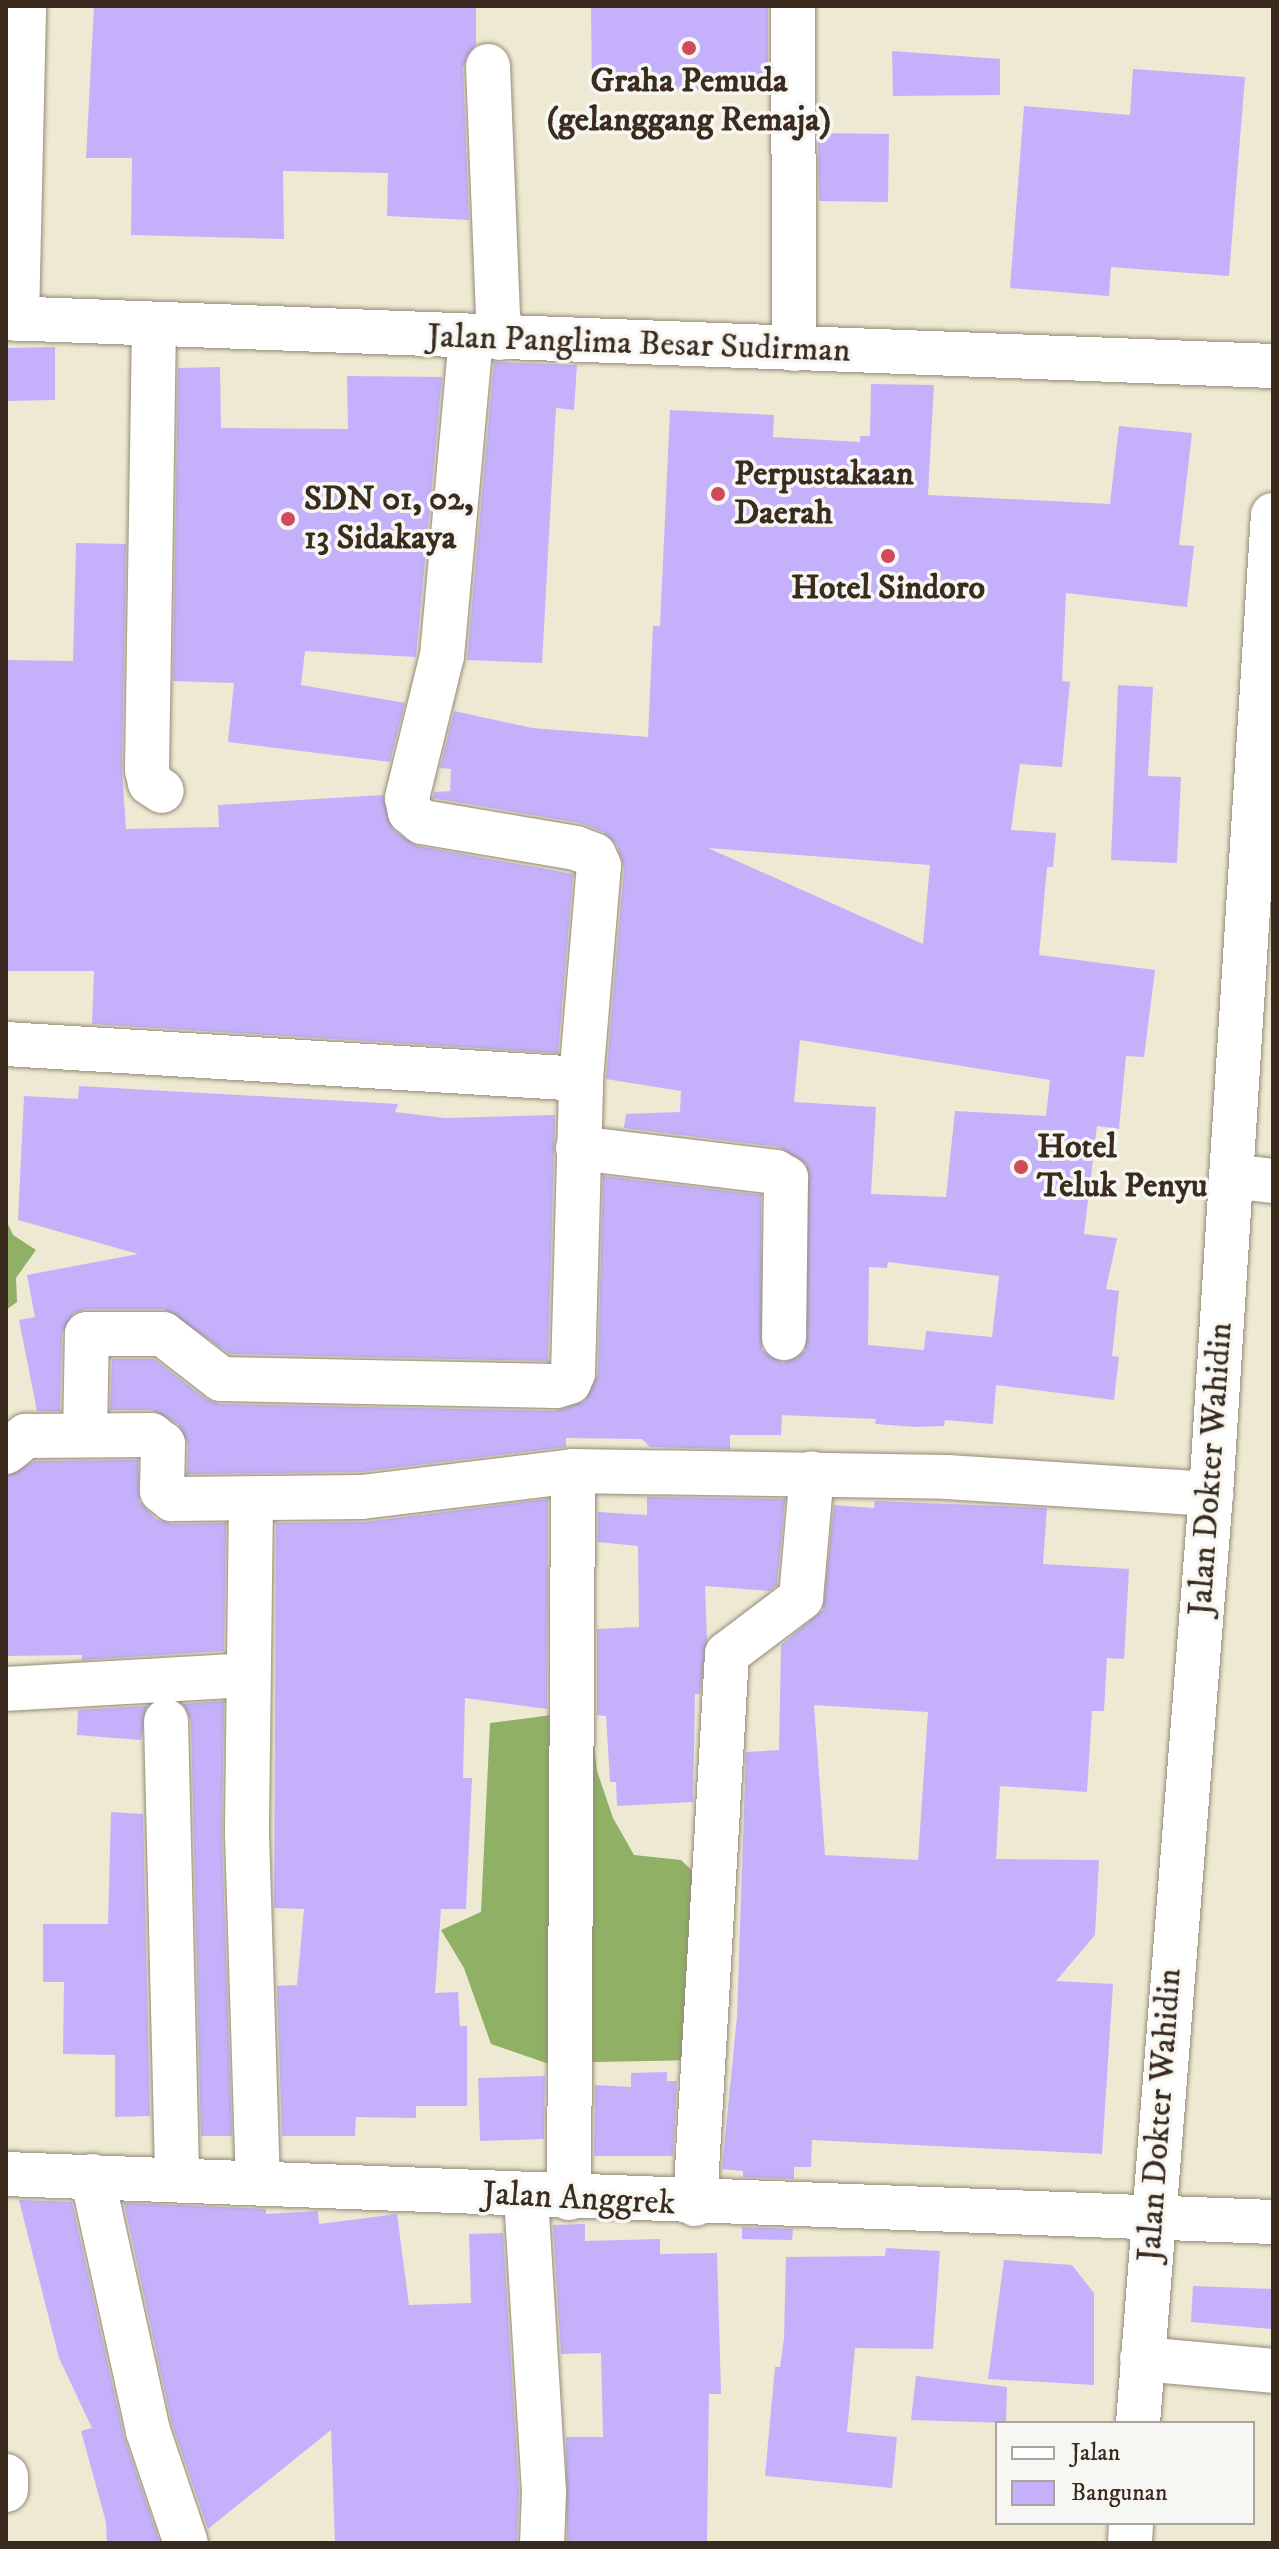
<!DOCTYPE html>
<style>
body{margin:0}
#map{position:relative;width:1279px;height:2549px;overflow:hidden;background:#eee9d2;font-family:"IM FELL DW Pica",serif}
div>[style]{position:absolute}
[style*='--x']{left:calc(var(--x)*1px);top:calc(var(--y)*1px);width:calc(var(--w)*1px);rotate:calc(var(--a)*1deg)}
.forest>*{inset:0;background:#90b165}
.building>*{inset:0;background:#c5b1fb}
.roads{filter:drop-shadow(0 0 2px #948a78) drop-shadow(0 0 2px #948a78)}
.minor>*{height:44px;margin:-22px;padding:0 22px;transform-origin:22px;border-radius:22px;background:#fff}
.major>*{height:44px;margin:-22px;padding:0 22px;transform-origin:22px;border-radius:22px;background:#fff}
.dots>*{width:22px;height:22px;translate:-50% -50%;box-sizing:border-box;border:4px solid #f6f6f2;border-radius:50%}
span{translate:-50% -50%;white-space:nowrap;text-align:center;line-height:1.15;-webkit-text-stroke:7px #f6f6f2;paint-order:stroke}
.poi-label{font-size:34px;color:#3b2a1e;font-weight:700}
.left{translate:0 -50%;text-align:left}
.street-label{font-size:34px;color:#3b2a1e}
.frame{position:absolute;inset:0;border:8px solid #3b2a1e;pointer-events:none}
.legend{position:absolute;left:995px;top:2421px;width:260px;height:104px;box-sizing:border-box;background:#f6f6f2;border:2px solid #aba49d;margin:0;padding:10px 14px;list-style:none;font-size:24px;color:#3b2a1e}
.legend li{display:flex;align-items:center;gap:16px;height:40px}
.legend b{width:40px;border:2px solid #aba49d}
</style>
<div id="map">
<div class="forest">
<div style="clip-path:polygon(6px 1220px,13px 1235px,36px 1250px,16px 1278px,17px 1302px,6px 1310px)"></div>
<div style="clip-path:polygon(590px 1710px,597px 1771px,613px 1818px,634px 1855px,681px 1860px,716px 1893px,699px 2060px,546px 2063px,491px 2044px,464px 1968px,441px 1930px,481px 1912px,490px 1723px)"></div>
</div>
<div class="building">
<div style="clip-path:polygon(94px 6px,476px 6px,476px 44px,463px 67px,469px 220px,387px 216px,388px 173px,283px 171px,284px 239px,131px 235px,132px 158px,86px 158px)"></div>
<div style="clip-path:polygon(591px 6px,768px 6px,768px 89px,592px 91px)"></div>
<div style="clip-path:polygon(892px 51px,1000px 59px,1000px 95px,893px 96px)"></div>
<div style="clip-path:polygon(1133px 69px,1245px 77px,1229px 276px,1111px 267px,1109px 296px,1010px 288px,1024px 106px,1130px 115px)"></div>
<div style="clip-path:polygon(818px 133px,889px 134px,888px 202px,819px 201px)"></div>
<div style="clip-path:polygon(55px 347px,55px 400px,6px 401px,6px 348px)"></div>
<div style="clip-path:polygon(494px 362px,577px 365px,574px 410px,556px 408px,542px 663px,467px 660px)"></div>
<div style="clip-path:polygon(220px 367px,221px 428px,348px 429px,347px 376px,442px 377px,416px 657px,305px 651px,301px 685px,405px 703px,390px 762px,228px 742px,234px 683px,173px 681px,178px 368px)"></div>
<div style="clip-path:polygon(evenodd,871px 384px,934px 385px,928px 495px,1110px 504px,1119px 426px,1192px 433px,1179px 545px,1194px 546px,1187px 607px,1066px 593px,1062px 681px,1070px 682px,1062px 767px,1020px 764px,1011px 830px,1056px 833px,1053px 867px,1047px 867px,1039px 955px,1155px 970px,1144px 1057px,1126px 1056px,1119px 1129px,1097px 1126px,1084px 1234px,1117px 1238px,1106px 1289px,1119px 1291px,1112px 1356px,1119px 1357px,1114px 1400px,996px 1385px,993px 1424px,945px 1420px,944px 1426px,917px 1427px,875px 1424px,876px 1419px,782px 1415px,781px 1435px,730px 1435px,730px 1449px,650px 1447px,642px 1439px,566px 1438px,566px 1447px,360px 1472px,187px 1474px,188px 1444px,178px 1424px,152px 1410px,110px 1410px,112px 1359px,154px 1359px,206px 1399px,220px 1404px,555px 1411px,585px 1401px,598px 1374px,603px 1176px,761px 1195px,762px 1350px,783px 1363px,805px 1351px,807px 1165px,779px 1147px,624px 1128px,626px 1114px,680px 1112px,681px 1091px,606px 1079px,624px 868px,617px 845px,603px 832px,580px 823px,433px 798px,434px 792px,450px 791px,451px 769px,440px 768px,454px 711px,532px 728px,648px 737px,653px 626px,660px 626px,670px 410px,774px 415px,773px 437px,860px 442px,860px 436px,870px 436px,871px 384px,708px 848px,930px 865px,923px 944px,708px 848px,871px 384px,800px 1040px,1050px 1080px,1046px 1116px,955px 1111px,946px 1197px,871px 1194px,876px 1107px,794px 1102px,800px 1040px,871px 384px,888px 1262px,999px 1276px,992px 1337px,926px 1331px,924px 1350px,868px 1345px,869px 1267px,887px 1268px,888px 1262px)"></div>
<div style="clip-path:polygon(76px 543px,126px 544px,122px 770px,126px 829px,219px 827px,218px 805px,383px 795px,393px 830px,417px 846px,573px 874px,558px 1053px,92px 1024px,94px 971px,6px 971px,6px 660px,73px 661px)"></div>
<div style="clip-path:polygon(1118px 685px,1153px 687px,1148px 776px,1181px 777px,1177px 863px,1111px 860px)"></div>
<div style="clip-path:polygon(79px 1086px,398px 1104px,395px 1112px,445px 1118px,555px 1115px,548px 1361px,230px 1354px,164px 1309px,87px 1309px,74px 1313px,62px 1333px,60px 1411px,37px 1411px,19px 1320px,35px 1317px,27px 1275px,138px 1254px,18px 1220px,24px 1096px,78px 1099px)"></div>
<div style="clip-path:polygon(138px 1460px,139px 1501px,156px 1519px,172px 1524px,226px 1523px,224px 1651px,82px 1660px,82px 1655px,6px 1656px,6px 1476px,35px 1461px)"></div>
<div style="clip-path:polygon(647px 1497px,785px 1499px,777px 1585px,769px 1591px,705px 1586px,707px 1640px,700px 1694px,695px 1694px,693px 1802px,617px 1806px,616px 1782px,610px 1782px,606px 1716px,597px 1715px,597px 1629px,639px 1627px,638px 1546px,598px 1542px,598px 1512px,647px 1515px)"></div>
<div style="clip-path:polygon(548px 1499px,547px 1709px,465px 1698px,463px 1778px,472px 1778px,466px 1909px,441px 1909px,435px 1993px,458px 1992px,460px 2026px,467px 2026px,467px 2106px,416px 2106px,416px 2118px,356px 2117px,355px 2136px,282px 2136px,277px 1986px,297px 1985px,304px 1909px,274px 1908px,276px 1523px,365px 1522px)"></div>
<div style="clip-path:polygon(evenodd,875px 1501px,1047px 1508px,1043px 1564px,1129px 1569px,1124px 1659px,1107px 1658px,1104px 1711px,1092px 1711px,1087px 1792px,1000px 1786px,996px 1859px,1099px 1860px,1095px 1935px,1056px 1981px,1113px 1984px,1102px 2154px,812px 2140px,811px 2167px,794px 2167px,794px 2179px,743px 2177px,743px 2171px,722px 2169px,737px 2016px,746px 1752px,779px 1750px,781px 1645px,823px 1610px,834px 1505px,874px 1508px,875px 1501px,814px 1705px,928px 1712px,918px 1860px,825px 1855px,814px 1705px)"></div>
<div style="clip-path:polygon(224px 1701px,222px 1835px,232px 2136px,201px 2136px,191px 1720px,183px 1704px)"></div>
<div style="clip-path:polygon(147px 1706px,141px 1740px,77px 1735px,78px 1710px)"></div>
<div style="clip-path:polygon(111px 1812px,143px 1814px,150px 2116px,115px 2117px,115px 2055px,63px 2054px,64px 1982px,43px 1982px,43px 1924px,108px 1924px)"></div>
<div style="clip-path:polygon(667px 2072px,667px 2081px,677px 2081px,673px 2156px,594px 2156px,595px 2085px,631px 2087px,631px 2073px)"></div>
<div style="clip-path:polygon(545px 2076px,544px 2139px,480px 2141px,478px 2078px)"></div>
<div style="clip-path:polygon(19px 2200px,72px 2202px,124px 2437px,160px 2543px,107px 2543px,106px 2522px,81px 2431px,92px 2428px,59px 2358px)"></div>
<div style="clip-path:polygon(124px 2203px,266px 2209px,266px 2214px,318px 2211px,319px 2224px,397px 2214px,409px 2305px,471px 2303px,469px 2234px,503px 2233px,519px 2492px,517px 2543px,335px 2543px,331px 2430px,208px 2529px,172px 2424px)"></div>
<div style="clip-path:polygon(585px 2224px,585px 2241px,660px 2239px,660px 2254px,717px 2253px,721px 2394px,709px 2394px,707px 2543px,567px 2543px,566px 2437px,603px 2437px,601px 2353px,561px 2354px,553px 2225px)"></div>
<div style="clip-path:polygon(742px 2227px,793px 2229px,792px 2240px,742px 2239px)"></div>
<div style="clip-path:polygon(886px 2248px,940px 2251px,933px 2349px,855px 2348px,847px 2432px,897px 2437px,892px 2488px,765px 2476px,775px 2367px,780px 2367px,784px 2338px,786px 2257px,885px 2256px)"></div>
<div style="clip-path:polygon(1004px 2260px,1072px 2265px,1094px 2293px,1094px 2385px,988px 2379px)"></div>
<div style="clip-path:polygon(1193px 2286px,1273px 2289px,1273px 2329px,1191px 2322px)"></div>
<div style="clip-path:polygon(916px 2376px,1007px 2387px,1006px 2423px,911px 2420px)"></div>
</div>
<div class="roads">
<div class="minor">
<div style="--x:793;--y:6;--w:343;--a:89.8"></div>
<div style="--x:488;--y:66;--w:272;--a:87.7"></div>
<div style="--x:154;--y:325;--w:445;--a:90.9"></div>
<div style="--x:147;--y:770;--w:13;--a:77"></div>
<div style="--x:150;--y:783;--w:14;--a:34"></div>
<div style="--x:6;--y:1044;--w:576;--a:3.48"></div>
<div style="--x:578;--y:1148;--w:199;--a:6.9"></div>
<div style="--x:776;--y:1172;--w:12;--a:31"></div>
<div style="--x:786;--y:1178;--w:160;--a:90.7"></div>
<div style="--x:1232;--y:1176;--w:41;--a:7"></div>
<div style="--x:85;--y:1435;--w:101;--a:-88.9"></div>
<div style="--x:87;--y:1334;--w:76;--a:0"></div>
<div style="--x:163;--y:1334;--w:73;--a:37.8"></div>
<div style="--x:221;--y:1379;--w:335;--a:1.2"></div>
<div style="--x:556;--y:1386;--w:14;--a:-17"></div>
<div style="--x:569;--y:1382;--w:10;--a:-66"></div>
<div style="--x:573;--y:1373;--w:294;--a:-88.4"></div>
<div style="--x:581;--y:1079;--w:214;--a:-85.2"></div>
<div style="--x:599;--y:866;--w:12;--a:-114"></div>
<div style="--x:594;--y:855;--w:19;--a:-159"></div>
<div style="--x:576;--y:848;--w:156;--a:-170.4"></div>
<div style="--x:422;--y:822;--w:16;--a:-140"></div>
<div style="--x:410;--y:812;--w:14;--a:-102"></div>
<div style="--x:407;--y:798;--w:146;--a:-76.2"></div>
<div style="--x:442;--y:656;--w:318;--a:-84.8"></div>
<div style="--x:6;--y:1452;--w:26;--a:-39"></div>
<div style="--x:26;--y:1436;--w:125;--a:-0.5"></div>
<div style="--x:151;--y:1435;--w:15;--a:37"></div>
<div style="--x:163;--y:1444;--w:47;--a:91.2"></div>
<div style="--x:162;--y:1491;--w:13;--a:39"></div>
<div style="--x:172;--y:1499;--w:190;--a:-0.6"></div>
<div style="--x:362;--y:1497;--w:213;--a:-7"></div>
<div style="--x:573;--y:1471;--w:374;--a:0.9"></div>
<div style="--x:947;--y:1477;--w:265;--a:3.7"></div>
<div style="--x:251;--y:1499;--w:336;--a:90.7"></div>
<div style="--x:247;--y:1835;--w:347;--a:88.2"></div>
<div style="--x:6;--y:1689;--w:241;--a:-3.3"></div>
<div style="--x:166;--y:1721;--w:457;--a:88.6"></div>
<div style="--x:6;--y:2174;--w:1268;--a:2.17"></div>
<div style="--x:92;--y:2176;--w:261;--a:77.6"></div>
<div style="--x:148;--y:2431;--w:118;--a:71.3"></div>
<div style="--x:526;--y:2197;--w:296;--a:86.5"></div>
<div style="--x:544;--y:2492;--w:51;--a:92.2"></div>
<div style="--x:569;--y:2198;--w:727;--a:-89.68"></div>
<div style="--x:695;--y:2204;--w:551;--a:-86.67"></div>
<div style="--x:727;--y:1654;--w:93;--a:-37.1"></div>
<div style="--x:801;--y:1598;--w:125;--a:-85"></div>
<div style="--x:1142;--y:2359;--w:132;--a:5.2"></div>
<div style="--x:1138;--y:2423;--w:932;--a:-85.51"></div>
<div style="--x:1211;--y:1494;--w:981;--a:-86.38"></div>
<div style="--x:6;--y:2476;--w:14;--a:90"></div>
<div style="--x:1130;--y:2543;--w:20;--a:-87"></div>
</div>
<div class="major">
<div style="--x:6;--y:318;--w:1268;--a:2.17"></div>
<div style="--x:17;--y:319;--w:313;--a:-88.7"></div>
</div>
</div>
<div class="dots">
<div style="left:689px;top:48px;background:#d1495b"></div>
<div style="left:718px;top:494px;background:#d1495b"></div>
<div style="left:288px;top:519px;background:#d1495b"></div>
<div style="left:888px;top:556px;background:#d1495b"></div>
<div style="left:1021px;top:1167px;background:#d1495b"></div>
</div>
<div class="poi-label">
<span style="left:689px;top:101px">Graha Pemuda<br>(gelanggang Remaja)</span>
<span class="left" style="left:734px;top:494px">Perpustakaan<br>Daerah</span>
<span class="left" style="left:304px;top:519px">SDN 01, 02,<br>13 Sidakaya</span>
<span style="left:888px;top:589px">Hotel Sindoro</span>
<span class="left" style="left:1037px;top:1167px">Hotel<br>Teluk Penyu</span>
</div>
<div class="street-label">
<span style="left:639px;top:344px;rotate:2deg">Jalan Panglima Besar Sudirman</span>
<span style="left:1211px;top:1469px;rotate:-86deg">Jalan Dokter Wahidin</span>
<span style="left:1160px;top:2115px;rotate:-86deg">Jalan Dokter Wahidin</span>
<span style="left:579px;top:2199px;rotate:3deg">Jalan Anggrek</span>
</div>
<div class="frame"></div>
<ul class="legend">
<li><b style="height:10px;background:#fff"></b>Jalan</li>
<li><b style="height:22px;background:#c5b1fb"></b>Bangunan</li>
</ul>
</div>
